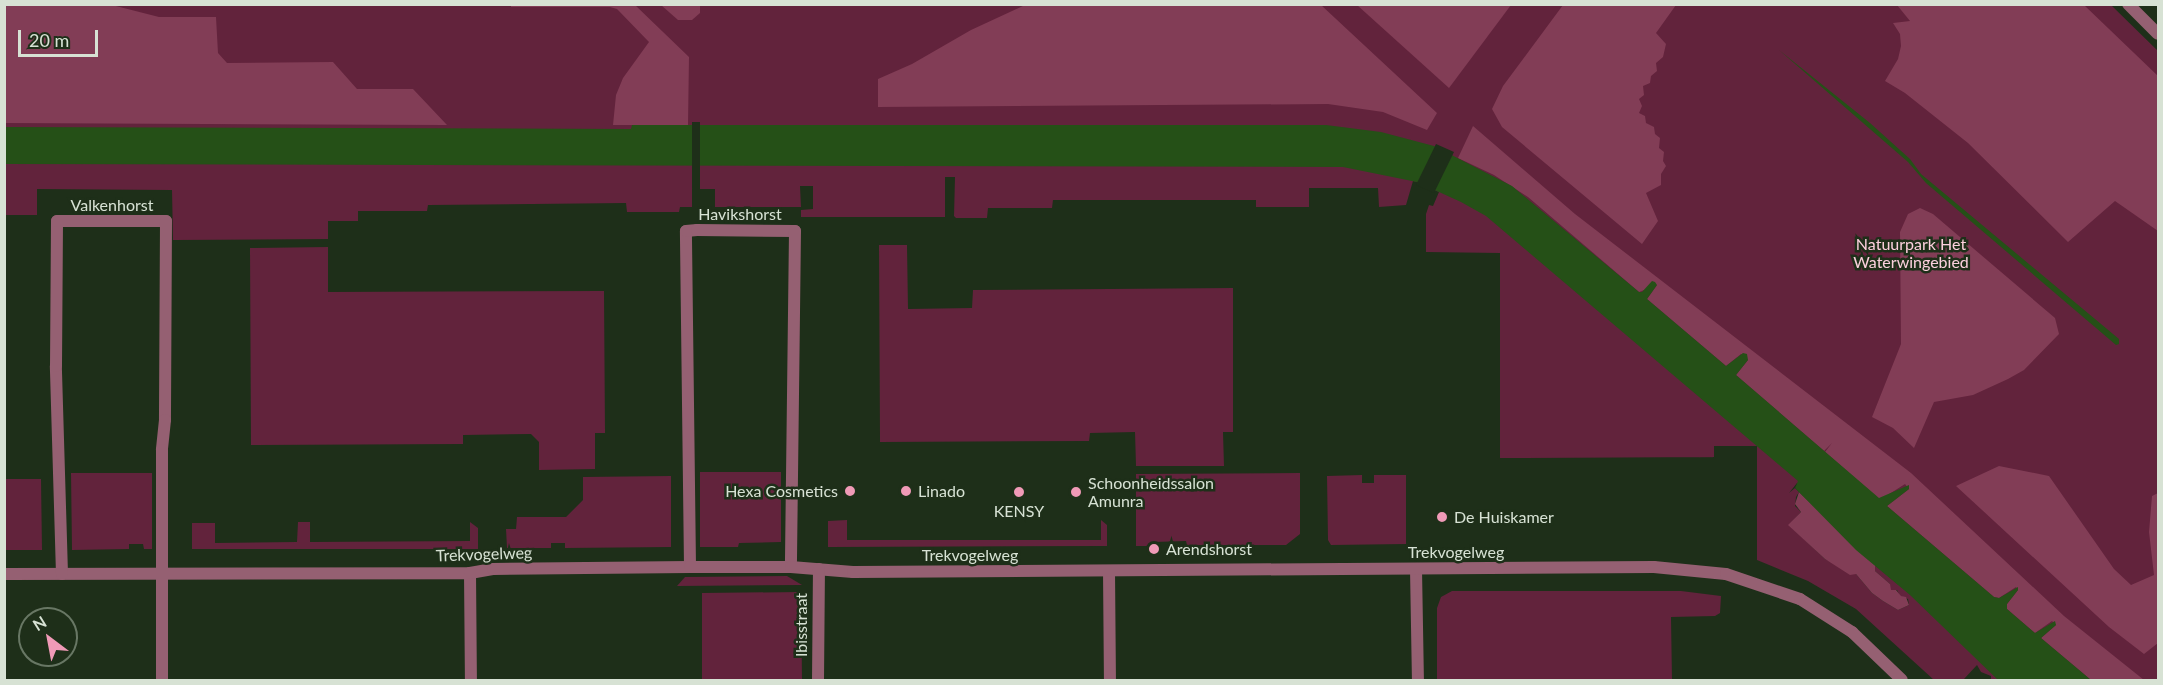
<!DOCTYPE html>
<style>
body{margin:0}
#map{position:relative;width:2163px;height:685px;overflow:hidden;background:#1e2f19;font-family:Lato,sans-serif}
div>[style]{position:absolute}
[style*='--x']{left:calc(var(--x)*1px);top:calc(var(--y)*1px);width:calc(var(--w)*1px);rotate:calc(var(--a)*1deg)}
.green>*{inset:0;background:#62233c}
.forest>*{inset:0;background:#823d56}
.water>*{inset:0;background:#255017}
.pier>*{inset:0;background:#1e2f19}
.street>*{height:12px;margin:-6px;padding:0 6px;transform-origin:6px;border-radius:6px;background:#956072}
.dots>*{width:16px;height:16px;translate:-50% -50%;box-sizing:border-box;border:3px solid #1e2f19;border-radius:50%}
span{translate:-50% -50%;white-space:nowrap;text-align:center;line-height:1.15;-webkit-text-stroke:5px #1e2f19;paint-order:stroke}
.street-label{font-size:16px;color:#d7e2d4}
.park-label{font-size:16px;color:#fcd0dd}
.poi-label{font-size:16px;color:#d7e2d4}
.left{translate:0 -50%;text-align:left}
.right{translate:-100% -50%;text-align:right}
.frame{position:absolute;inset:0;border:6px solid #d7e2d4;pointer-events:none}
.north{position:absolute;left:18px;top:607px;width:60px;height:60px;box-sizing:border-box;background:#1e2f19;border:2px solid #687764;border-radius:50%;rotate:328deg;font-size:16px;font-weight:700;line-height:24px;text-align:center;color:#d7e2d4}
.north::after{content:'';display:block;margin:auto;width:21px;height:27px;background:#f09ab7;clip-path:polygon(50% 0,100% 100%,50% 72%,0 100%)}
.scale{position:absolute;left:18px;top:30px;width:80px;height:27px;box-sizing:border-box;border:3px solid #d7e2d4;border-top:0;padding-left:8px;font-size:18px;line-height:21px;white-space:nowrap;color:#d7e2d4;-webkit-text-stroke:4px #1e2f19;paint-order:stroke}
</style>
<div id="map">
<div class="green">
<div style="clip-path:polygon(evenodd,5px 5px,2111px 5px,2158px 51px,2158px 680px,1991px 680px,1991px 676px,1981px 672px,1977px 665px,1964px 679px,1971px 680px,1934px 680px,1856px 609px,1808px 581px,1757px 560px,1757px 446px,1714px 446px,1714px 457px,1500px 458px,1500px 253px,1426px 252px,1426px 214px,1429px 205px,1433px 206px,1439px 192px,1417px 182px,1413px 181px,1406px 205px,1379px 207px,1378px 188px,1309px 188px,1309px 207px,1256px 207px,1256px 200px,1053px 200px,1052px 208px,988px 208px,987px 218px,956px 218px,954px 216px,955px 177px,945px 177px,945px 217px,801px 217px,801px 210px,813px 209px,813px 186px,800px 186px,801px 207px,715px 207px,715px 189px,700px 189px,700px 166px,692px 166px,692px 207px,680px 207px,679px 212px,627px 212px,626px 203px,428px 205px,427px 211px,358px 211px,358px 221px,328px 221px,328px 239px,173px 240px,172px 190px,37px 189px,37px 215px,5px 215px,5px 5px,1797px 483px,1900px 586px,1875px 565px,1875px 571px,1890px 584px,1890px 590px,1897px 590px,1900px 596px,1908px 599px,1909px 605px,1898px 610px,1883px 601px,1872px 593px,1856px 574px,1825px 559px,1789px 525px,1801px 512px,1795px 506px,1796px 497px,1799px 492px,1795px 488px,1789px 493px,1797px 483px)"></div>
<div style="clip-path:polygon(879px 245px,907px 245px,908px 309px,972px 308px,973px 290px,1233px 288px,1233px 432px,1223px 432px,1224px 466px,1136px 466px,1135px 432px,1090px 433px,1089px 441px,880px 442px)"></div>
<div style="clip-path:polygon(328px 247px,328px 292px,604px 291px,605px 433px,595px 433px,595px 469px,539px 470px,539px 442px,531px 434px,463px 435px,463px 444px,251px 445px,250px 248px)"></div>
<div style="clip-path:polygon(700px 472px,781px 472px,781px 542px,739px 543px,738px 547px,700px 547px)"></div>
<div style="clip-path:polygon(71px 473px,152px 473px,152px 549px,144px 549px,143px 544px,129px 544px,129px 549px,72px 550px)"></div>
<div style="clip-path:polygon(1300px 473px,1300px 534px,1286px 545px,1187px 545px,1186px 541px,1154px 542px,1153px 546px,1136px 546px,1136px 474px)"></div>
<div style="clip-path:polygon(1362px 475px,1362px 483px,1374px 483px,1374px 475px,1406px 475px,1406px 544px,1331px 545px,1328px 540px,1327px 476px)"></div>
<div style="clip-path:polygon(671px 476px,671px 547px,565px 548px,565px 543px,551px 543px,551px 548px,507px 548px,506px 529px,516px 529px,517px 517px,566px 517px,583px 500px,583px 477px)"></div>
<div style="clip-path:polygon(4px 479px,41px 479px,42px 550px,5px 550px)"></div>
<div style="clip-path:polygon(847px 520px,847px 540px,1101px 540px,1101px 520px,1107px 525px,1107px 546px,828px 547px,828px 521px)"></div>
<div style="clip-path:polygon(298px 522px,310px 522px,310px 542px,470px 541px,470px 522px,478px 528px,478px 549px,192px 549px,192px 523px,215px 523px,215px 543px,297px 542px)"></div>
<div style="clip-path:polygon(787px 576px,802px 585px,677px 586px,685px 577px)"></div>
<div style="clip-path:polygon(1452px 591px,1681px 591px,1721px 596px,1720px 613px,1715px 616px,1671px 617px,1672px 680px,1437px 680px,1437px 608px,1441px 597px)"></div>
<div style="clip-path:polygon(801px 592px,802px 680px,702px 680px,702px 593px)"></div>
</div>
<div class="forest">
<div style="clip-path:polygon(108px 4px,159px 17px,216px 17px,218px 53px,227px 63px,333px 62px,357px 89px,413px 89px,447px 125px,5px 123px,5px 5px)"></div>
<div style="clip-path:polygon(511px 5px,635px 5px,689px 57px,688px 125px,613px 125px,616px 95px,623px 78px,649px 42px,617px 9px,610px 7px,511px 7px)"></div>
<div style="clip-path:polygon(661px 5px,700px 5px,700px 13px,692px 20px,678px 20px)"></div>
<div style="clip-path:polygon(1025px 5px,1321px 5px,1437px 113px,1427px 130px,1383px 112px,1328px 104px,878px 107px,878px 79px,912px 64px,971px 30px)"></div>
<div style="clip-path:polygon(1357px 5px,1511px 5px,1449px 88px)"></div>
<div style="clip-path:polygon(1563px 5px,1676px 5px,1656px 33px,1666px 44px,1663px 57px,1656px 63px,1657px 71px,1651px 76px,1650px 83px,1643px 86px,1644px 95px,1639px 99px,1642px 106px,1639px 113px,1645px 116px,1646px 123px,1654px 127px,1655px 134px,1660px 138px,1659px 148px,1664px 152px,1663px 161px,1666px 166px,1661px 174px,1661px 185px,1646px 193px,1658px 221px,1642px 244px,1502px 127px,1492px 109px,1503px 86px)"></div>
<div style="clip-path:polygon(1897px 5px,2084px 5px,2158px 76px,2158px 231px,2115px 201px,2068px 242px,1968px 143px,1905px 93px,1885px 81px,1898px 59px,1901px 46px,1900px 34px,1893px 23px,1910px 21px)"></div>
<div style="clip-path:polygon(1473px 126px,1575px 214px,1911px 473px,2064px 616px,2144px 680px,2091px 680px,2041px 638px,2056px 625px,2052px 621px,2035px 633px,2007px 609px,2007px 604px,2018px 590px,2016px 587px,1999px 598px,1994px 597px,1887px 506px,1909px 489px,1905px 484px,1883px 498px,1878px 498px,1825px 452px,1832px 443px,1824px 451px,1736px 375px,1748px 360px,1741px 354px,1726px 366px,1647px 299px,1657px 285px,1639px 292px,1528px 197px,1494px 175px,1458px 158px)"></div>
<div style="clip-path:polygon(1920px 208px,1933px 214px,2055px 318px,2059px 334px,2024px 370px,2008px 379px,1973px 395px,1934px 402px,1914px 448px,1893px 428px,1872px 417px,1901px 344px,1900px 232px,1908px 214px)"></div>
<div style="clip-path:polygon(1999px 466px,2049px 476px,2114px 569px,2131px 585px,2154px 575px,2149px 532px,2152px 496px,2158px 493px,2158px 643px,2144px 654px,2109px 627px,1956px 486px)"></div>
<div style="clip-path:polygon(1799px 492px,1875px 565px,1875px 571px,1890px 584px,1891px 590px,1896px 590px,1901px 596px,1906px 597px,1909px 605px,1898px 610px,1883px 601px,1872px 593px,1856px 574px,1850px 575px,1825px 559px,1788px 525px,1801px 512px,1795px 504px)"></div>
</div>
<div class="water">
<div style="clip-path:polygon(1779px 50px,1870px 123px,1910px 159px,1921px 174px,2119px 339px,2119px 344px,2116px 345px,1926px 183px,1908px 162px)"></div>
<div style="clip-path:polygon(632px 125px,1326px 125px,1381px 132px,1434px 146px,1512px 186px,1639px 292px,1642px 292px,1652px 281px,1655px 282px,1657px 285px,1647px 299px,1726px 366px,1743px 353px,1747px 354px,1748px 360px,1736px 375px,1879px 498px,1909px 485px,1909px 489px,1887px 506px,1994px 597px,1999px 598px,2018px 587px,2018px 590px,2007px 604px,2007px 609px,2035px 633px,2055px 621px,2056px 625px,2041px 638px,2091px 680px,1998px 680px,1910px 595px,1856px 550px,1795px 488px,1798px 481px,1486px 216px,1461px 202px,1417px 182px,1343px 167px,5px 164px,4px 127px,631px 129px)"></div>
</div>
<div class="pier">
<div style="clip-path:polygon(692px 122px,700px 122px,700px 168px,692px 168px)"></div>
<div style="clip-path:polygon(1436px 144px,1454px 152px,1434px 193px,1416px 185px)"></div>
</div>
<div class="street">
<div style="--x:2128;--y:4;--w:42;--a:45"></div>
<div style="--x:690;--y:567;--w:336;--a:-90.7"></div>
<div style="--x:686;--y:231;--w:11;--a:-5"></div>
<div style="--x:697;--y:230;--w:98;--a:0.6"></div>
<div style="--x:795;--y:231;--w:336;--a:90.7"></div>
<div style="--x:1416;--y:569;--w:111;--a:89"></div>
<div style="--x:1109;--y:571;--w:109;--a:89.5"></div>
<div style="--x:470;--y:573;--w:107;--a:89.5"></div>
<div style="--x:4;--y:574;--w:466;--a:-0.1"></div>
<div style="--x:470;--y:573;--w:23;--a:-10"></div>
<div style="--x:493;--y:569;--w:197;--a:-0.6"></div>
<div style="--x:690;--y:567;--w:101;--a:0"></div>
<div style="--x:791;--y:567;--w:62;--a:4.6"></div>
<div style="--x:853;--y:572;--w:801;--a:-0.36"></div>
<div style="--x:1654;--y:567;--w:72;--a:5.6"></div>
<div style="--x:1726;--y:574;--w:78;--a:18.7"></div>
<div style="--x:1800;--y:599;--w:62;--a:32.4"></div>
<div style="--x:1852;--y:632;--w:69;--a:43.8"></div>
<div style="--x:62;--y:574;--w:208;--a:-91.7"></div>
<div style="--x:56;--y:366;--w:145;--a:-89.6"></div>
<div style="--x:57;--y:221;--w:109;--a:0"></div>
<div style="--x:166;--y:221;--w:199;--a:90.3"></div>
<div style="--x:165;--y:420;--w:30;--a:96"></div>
<div style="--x:162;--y:450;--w:230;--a:90"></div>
<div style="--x:818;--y:680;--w:111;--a:-89.5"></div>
</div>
<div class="dots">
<div style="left:850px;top:491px;background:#f09ab7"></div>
<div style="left:906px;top:491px;background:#f09ab7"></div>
<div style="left:1019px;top:492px;background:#f09ab7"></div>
<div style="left:1076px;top:492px;background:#f09ab7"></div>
<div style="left:1442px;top:517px;background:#f09ab7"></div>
<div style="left:1154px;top:549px;background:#f09ab7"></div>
</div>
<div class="street-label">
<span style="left:112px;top:205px">Valkenhorst</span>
<span style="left:740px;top:214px">Havikshorst</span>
<span style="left:1456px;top:552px">Trekvogelweg</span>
<span style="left:484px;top:554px;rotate:-2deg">Trekvogelweg</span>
<span style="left:970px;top:555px">Trekvogelweg</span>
<span style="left:801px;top:625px;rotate:-90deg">Ibisstraat</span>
</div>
<div class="park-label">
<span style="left:1911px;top:253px">Natuurpark Het<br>Waterwingebied</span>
</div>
<div class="poi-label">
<span class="left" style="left:1088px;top:492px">Schoonheidssalon<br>Amunra</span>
<span class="right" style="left:838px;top:491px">Hexa Cosmetics</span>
<span class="left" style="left:918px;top:491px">Linado</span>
<span style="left:1019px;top:511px">KENSY</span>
<span class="left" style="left:1454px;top:517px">De Huiskamer</span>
<span class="left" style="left:1166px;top:549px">Arendshorst</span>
</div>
<div class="frame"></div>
<div class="north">N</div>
<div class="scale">20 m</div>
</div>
